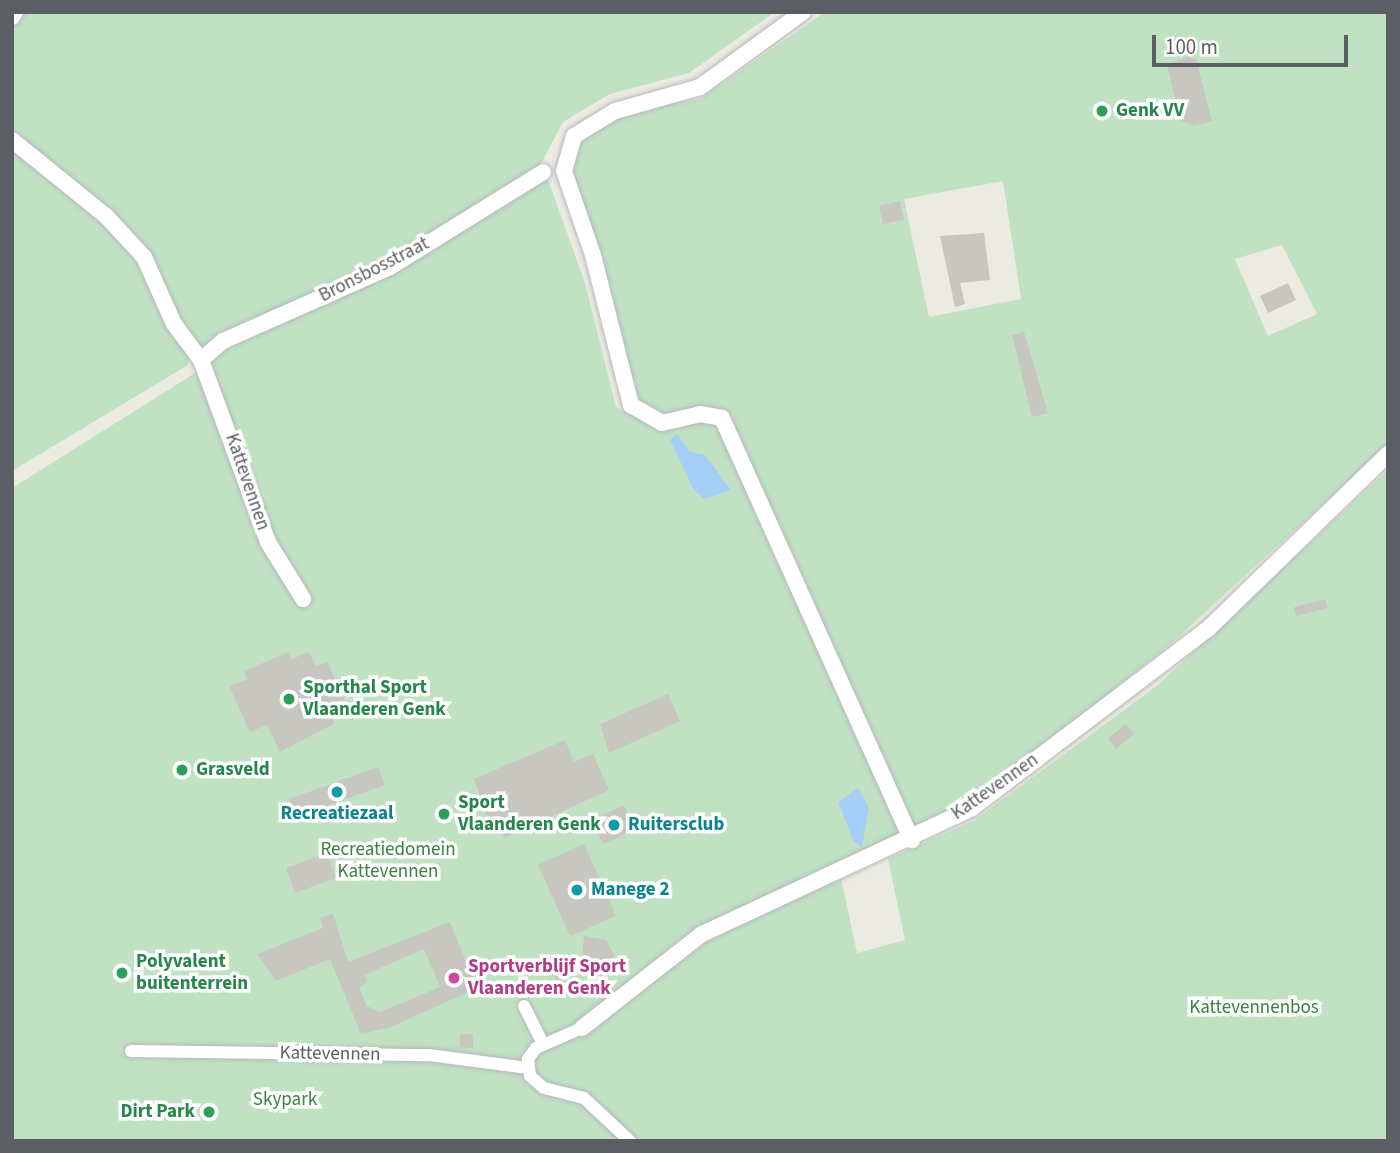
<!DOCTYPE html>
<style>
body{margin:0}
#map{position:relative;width:1400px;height:1153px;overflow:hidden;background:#ecebe2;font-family:"Source Sans 3",sans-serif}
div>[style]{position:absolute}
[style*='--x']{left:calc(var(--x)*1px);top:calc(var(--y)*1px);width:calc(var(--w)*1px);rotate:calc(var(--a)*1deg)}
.green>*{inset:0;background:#c0e2c3}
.water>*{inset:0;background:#a6cff8}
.building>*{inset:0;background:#c8c6c0}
.roads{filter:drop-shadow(0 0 2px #b5b8bc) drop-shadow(0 0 2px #b5b8bc)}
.pedestrian>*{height:12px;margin:-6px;padding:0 6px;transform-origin:6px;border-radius:6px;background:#fff}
.minor>*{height:16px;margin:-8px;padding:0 8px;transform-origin:8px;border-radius:8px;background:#fff}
.dots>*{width:19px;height:19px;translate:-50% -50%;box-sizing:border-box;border:4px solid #fff;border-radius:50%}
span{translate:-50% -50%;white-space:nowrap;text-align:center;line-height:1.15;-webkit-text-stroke:7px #fff;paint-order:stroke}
.leisure-label{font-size:19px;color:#27864d;font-weight:700}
.left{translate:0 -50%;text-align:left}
.right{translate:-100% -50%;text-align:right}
.street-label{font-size:19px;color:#5b5e62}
.culture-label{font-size:19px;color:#0d838f;font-weight:700}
.park-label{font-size:19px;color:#3b8143}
.hotel-label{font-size:19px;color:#b23c85;font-weight:700}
.frame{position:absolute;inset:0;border:14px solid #5b5e62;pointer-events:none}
.scale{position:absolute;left:1152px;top:35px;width:196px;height:32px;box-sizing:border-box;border:4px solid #5b5e62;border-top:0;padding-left:9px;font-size:21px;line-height:24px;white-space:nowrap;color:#5b5e62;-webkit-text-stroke:5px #fff;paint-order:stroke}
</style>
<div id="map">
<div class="green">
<div style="clip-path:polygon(21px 12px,775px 12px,689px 73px,610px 94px,563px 122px,537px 171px,401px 255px,208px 348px,197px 346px,170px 303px,150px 256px,12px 133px,12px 28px)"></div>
<div style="clip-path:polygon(evenodd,825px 12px,1388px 12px,1388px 444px,1173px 642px,986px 793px,828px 882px,841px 878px,857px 953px,905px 940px,888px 859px,975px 820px,1158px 685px,1388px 470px,1388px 1141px,12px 1141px,12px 488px,200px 370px,255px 530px,291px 596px,302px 592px,275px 547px,206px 360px,546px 174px,585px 283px,616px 407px,657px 429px,662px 413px,640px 401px,636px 391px,569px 168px,576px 145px,630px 111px,700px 99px,825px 12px,1003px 181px,1021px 299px,929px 317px,904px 199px,1003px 181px,825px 12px,1282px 245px,1317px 314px,1268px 336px,1235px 259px,1282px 245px)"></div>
<div style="clip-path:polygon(12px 147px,135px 252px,190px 354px,188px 365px,12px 471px)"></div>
</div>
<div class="water">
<div style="clip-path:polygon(677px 434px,690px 452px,705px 455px,731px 490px,704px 499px,694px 490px,670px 440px)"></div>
<div style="clip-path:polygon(858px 788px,869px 808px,862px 847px,854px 842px,838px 802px)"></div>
</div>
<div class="building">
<div style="clip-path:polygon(1186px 57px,1196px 59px,1212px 121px,1194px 126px,1180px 120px,1167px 65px)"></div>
<div style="clip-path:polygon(900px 201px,904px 220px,883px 224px,879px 206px)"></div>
<div style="clip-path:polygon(984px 233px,990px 280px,960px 283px,965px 304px,955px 307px,940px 236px)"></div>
<div style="clip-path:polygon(1288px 283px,1296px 300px,1268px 313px,1260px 296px)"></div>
<div style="clip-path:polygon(1024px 332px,1048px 413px,1032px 417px,1012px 335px)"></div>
<div style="clip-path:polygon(1325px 599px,1328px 608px,1296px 616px,1294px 607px)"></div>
<div style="clip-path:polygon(289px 652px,292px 659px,309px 652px,316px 666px,327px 662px,346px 703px,332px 717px,334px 724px,280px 752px,267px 725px,250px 732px,229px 686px,248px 679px,244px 671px)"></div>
<div style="clip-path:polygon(668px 694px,680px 721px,609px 753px,600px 724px)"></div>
<div style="clip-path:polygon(1126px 724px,1134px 734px,1116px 749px,1108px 738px)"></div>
<div style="clip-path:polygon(565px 740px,574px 762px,593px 754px,609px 790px,504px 838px,496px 819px,489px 822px,474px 779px)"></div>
<div style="clip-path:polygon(378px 767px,385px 785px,295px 817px,289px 799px)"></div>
<div style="clip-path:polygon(624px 805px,635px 830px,603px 844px,592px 820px)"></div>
<div style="clip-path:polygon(584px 844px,616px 916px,570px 936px,538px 865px)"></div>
<div style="clip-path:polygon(327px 853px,336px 878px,295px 893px,286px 868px)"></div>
<div style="clip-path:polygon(evenodd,333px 914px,348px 962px,450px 922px,477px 988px,391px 1027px,361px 1034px,330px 959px,276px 981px,257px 954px,323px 928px,320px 918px,333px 914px,424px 949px,440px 987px,380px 1012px,367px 1006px,359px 988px,367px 982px,364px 975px,424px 949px)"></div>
<div style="clip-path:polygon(584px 936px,606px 940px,614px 955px,611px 964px,594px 969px,582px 962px)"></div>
<div style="clip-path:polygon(564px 955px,572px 974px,556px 981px,547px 962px)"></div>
<div style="clip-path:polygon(460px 1034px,473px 1034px,473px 1048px,460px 1047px)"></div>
</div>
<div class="roads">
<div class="pedestrian">
<div style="--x:524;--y:1006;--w:42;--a:63.4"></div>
<div style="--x:582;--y:1028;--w:50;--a:156.5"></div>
<div style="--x:536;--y:1048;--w:14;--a:126"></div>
<div style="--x:528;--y:1059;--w:17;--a:83"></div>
<div style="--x:530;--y:1076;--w:18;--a:41"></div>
<div style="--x:544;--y:1088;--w:41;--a:14"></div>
<div style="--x:584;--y:1098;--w:63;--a:43.1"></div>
<div style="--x:131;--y:1051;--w:298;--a:0.8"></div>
<div style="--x:429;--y:1055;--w:100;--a:7.5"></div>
</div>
<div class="minor">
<div style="--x:803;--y:12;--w:127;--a:143.9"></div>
<div style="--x:700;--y:87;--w:88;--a:164.2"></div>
<div style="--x:615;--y:111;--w:48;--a:148.6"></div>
<div style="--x:574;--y:136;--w:36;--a:106"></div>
<div style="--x:564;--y:171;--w:89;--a:71"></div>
<div style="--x:593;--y:255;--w:155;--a:75.8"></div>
<div style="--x:631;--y:405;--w:36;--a:30"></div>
<div style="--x:662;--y:423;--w:39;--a:-13"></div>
<div style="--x:700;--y:414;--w:22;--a:10"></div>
<div style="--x:722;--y:418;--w:463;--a:65.8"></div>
<div style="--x:12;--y:17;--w:6;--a:-59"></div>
<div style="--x:12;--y:140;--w:121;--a:39"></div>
<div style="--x:106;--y:216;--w:56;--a:47.2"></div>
<div style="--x:144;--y:257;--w:73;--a:65.9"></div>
<div style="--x:174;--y:324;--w:45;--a:53.1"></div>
<div style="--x:201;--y:360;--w:194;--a:69.8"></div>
<div style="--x:268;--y:542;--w:67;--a:58.4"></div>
<div style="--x:201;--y:360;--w:29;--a:-41"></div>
<div style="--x:223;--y:341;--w:183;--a:-23.9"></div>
<div style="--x:390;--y:267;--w:180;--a:-31.8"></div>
<div style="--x:582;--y:1028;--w:152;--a:-38.1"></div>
<div style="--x:702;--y:934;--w:298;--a:-25"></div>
<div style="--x:972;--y:808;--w:296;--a:-37.2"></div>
<div style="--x:1208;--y:629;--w:251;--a:-44.2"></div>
</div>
</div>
<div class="dots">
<div style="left:1102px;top:111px;background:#2e9e5b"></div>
<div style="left:289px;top:699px;background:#2e9e5b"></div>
<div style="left:182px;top:770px;background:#2e9e5b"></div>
<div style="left:337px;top:792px;background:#0f9aa8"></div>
<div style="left:444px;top:814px;background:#2e9e5b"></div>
<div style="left:614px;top:825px;background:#0f9aa8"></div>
<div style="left:577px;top:890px;background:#0f9aa8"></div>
<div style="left:122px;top:973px;background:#2e9e5b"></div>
<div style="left:454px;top:978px;background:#d1479c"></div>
<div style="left:209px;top:1112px;background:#2e9e5b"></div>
</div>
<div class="leisure-label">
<span class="left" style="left:1116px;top:111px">Genk VV</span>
<span class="left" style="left:303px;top:699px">Sporthal Sport<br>Vlaanderen Genk</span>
<span class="left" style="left:196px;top:770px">Grasveld</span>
<span class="left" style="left:458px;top:814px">Sport<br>Vlaanderen Genk</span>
<span class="left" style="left:136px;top:973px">Polyvalent<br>buitenterrein</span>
<span class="right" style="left:195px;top:1112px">Dirt Park</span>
</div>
<div class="street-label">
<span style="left:374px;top:270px;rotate:-27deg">Bronsbosstraat</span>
<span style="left:247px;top:482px;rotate:71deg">Kattevennen</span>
<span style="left:995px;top:787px;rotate:-35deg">Kattevennen</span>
<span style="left:330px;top:1054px;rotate:1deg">Kattevennen</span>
</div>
<div class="culture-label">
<span style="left:337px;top:814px">Recreatiezaal</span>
<span class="left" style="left:628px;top:825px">Ruitersclub</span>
<span class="left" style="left:591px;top:890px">Manege 2</span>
</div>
<div class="park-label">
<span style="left:388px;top:861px">Recreatiedomein<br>Kattevennen</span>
<span style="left:1254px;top:1008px">Kattevennenbos</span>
<span style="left:285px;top:1100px">Skypark</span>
</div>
<div class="hotel-label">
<span class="left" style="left:468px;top:978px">Sportverblijf Sport<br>Vlaanderen Genk</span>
</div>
<div class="frame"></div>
<div class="scale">100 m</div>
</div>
